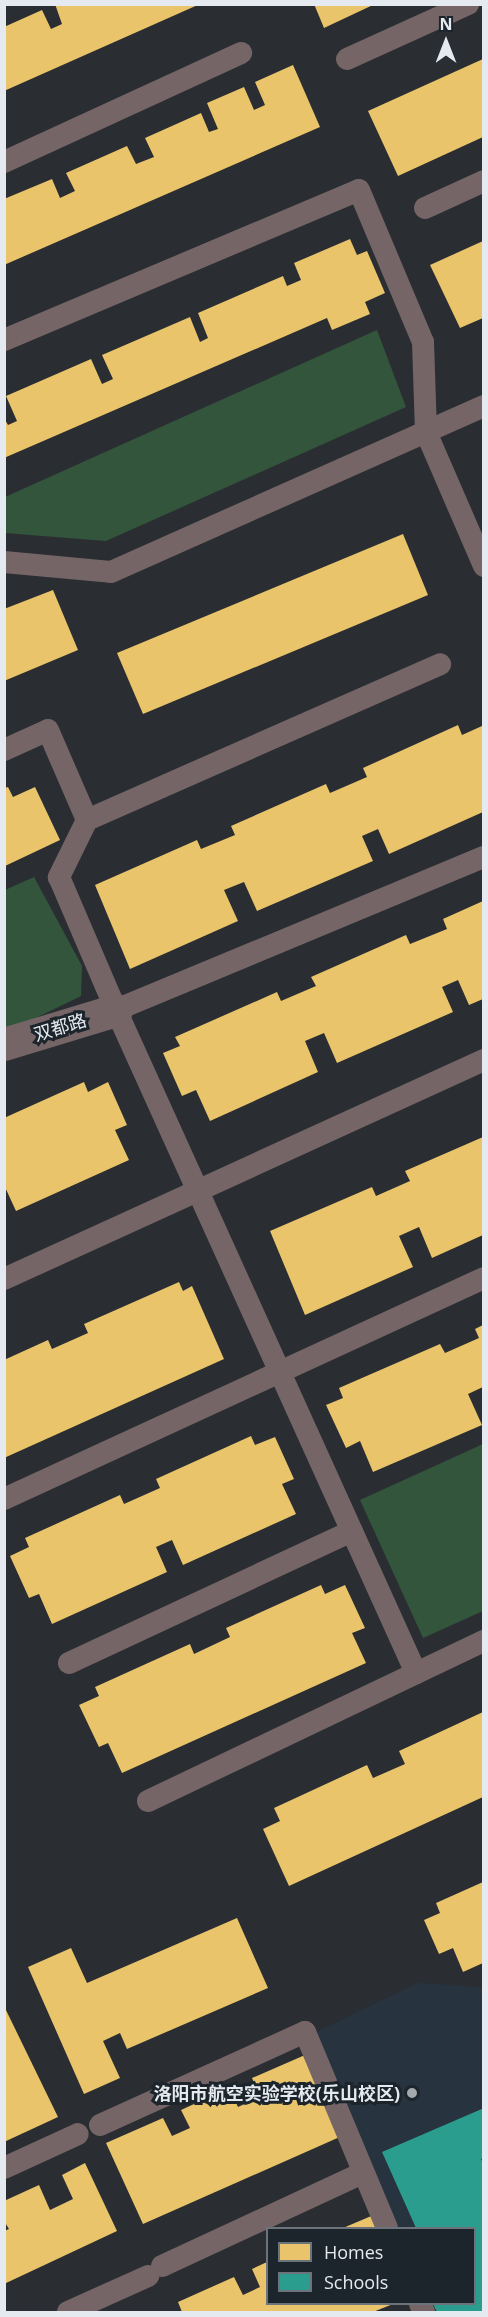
<!DOCTYPE html>
<meta charset="utf-8">
<style>
body{margin:0}
#map{position:relative;width:488px;height:2317px;overflow:hidden;background:#2a2e32;font-family:"Open Sans","Noto Sans SC",sans-serif}
div>[style]{position:absolute}
[style*='--x']{left:calc(var(--x)*1px);top:calc(var(--y)*1px);width:calc(var(--w)*1px);rotate:calc(var(--a)*1deg)}
.built>*{inset:0;background:#27333e}
.green>*{inset:0;background:#33553c}
.homes>*{inset:0;background:#e9c46a}
.schools>*{inset:0;background:#2a9d8f}
.service>*{height:22px;margin:-11px;padding:0 11px;transform-origin:11px;border-radius:11px;background:#756566}
.minor>*{height:33px;margin:-16.5px;padding:0 16.5px;transform-origin:16.5px;border-radius:16.5px;background:#756566}
.dots>*{width:16px;height:16px;translate:-50% -50%;box-sizing:border-box;border:3px solid #1c242c;border-radius:50%}
span{translate:-50% -50%;white-space:nowrap;text-align:center;line-height:1.15;-webkit-text-stroke:6px #1c242c;paint-order:stroke}
.street-label{font-size:18px;color:#e4eaef}
.poi-label{font-size:18px;color:#e4eaef;font-weight:700}
.right{translate:-100% -50%;text-align:right}
.frame{position:absolute;inset:0;border:6px solid #e4eaef;pointer-events:none}
.legend{position:absolute;left:266px;top:2227px;width:210px;height:78px;box-sizing:border-box;background:#1c242c;border:2px solid #6c737a;margin:0;padding:8px 10px;list-style:none;font-size:18px;color:#e4eaef}
.legend li{display:flex;align-items:center;gap:12px;height:30px}
.legend b{width:30px;border:2px solid #6c737a}
.north{position:absolute;left:416px;top:12px;width:60px;height:60px;-webkit-text-stroke:4px #1c242c;paint-order:stroke;rotate:0deg;font-size:16px;font-weight:700;line-height:24px;text-align:center;color:#e4eaef}
.north::after{content:'';display:block;margin:auto;width:21px;height:27px;background:#e4eaef;clip-path:polygon(50% 0,100% 100%,50% 72%,0 100%)}
</style>
<div id="map">
<div class="built">
<div style="clip-path:polygon(417px 1983px,483px 1987px,483px 2312px,430px 2312px,426px 2304px,474px 2304px,474px 2228px,391px 2228px,317px 2032px)"></div>
</div>
<div class="green">
<div style="clip-path:polygon(377px 330px,406px 407px,106px 541px,5px 533px,5px 497px)"></div>
<div style="clip-path:polygon(34px 877px,82px 966px,81px 996px,5px 1033px,5px 890px)"></div>
<div style="clip-path:polygon(483px 1444px,483px 1611px,423px 1638px,360px 1500px)"></div>
</div>
<div class="homes">
<div style="clip-path:polygon(55px 4px,200px 4px,4px 91px,4px 27px,42px 10px,51px 29px,62px 24px)"></div>
<div style="clip-path:polygon(314px 4px,375px 4px,324px 28px)"></div>
<div style="clip-path:polygon(483px 59px,483px 137px,398px 176px,368px 111px)"></div>
<div style="clip-path:polygon(293px 65px,320px 127px,4px 265px,4px 199px,52px 179px,60px 198px,75px 191px,66px 173px,127px 146px,136px 164px,154px 157px,145px 138px,201px 113px,209px 132px,218px 129px,207px 103px,244px 87px,254px 110px,265px 105px,255px 82px)"></div>
<div style="clip-path:polygon(350px 239px,357px 255px,367px 251px,385px 293px,365px 302px,370px 314px,332px 330px,327px 318px,4px 458px,4px 418px,8px 425px,17px 421px,6px 396px,91px 359px,102px 384px,113px 379px,102px 355px,190px 317px,200px 342px,208px 338px,198px 313px,283px 276px,287px 286px,301px 280px,294px 263px)"></div>
<div style="clip-path:polygon(483px 241px,483px 318px,460px 328px,430px 265px)"></div>
<div style="clip-path:polygon(403px 534px,428px 595px,143px 714px,117px 653px)"></div>
<div style="clip-path:polygon(53px 590px,78px 650px,4px 681px,4px 609px)"></div>
<div style="clip-path:polygon(458px 725px,462px 735px,482px 726px,483px 730px,483px 812px,389px 854px,378px 829px,362px 836px,373px 861px,257px 911px,244px 882px,224px 890px,238px 921px,130px 969px,95px 885px,197px 840px,201px 849px,235px 835px,231px 826px,326px 784px,330px 793px,367px 777px,363px 768px)"></div>
<div style="clip-path:polygon(8px 787px,13px 797px,35px 787px,60px 840px,5px 866px,5px 788px)"></div>
<div style="clip-path:polygon(483px 901px,483px 999px,469px 1005px,458px 980px,442px 987px,453px 1012px,337px 1063px,324px 1033px,305px 1041px,318px 1072px,210px 1121px,196px 1090px,182px 1096px,163px 1053px,180px 1046px,175px 1037px,277px 992px,281px 1001px,316px 986px,311px 977px,406px 935px,410px 944px,447px 929px,443px 919px)"></div>
<div style="clip-path:polygon(84px 1082px,88px 1092px,108px 1082px,127px 1125px,115px 1130px,129px 1160px,16px 1211px,4px 1185px,4px 1118px)"></div>
<div style="clip-path:polygon(483px 1137px,483px 1235px,432px 1258px,419px 1227px,399px 1236px,413px 1267px,305px 1315px,270px 1231px,372px 1187px,376px 1196px,410px 1181px,405px 1171px)"></div>
<div style="clip-path:polygon(179px 1282px,183px 1291px,192px 1286px,224px 1359px,4px 1458px,4px 1360px,48px 1340px,52px 1349px,88px 1333px,84px 1324px)"></div>
<div style="clip-path:polygon(483px 1325px,483px 1387px,468px 1394px,482px 1425px,373px 1472px,360px 1441px,346px 1448px,326px 1405px,343px 1398px,339px 1388px,440px 1344px,445px 1353px,479px 1338px,475px 1329px)"></div>
<div style="clip-path:polygon(251px 1436px,255px 1445px,275px 1437px,294px 1479px,282px 1484px,296px 1514px,183px 1565px,172px 1540px,156px 1547px,167px 1572px,52px 1624px,39px 1594px,29px 1598px,10px 1556px,29px 1547px,25px 1538px,120px 1495px,124px 1504px,160px 1488px,156px 1479px)"></div>
<div style="clip-path:polygon(321px 1585px,325px 1594px,345px 1585px,365px 1628px,352px 1633px,366px 1663px,122px 1773px,108px 1743px,99px 1747px,79px 1705px,99px 1696px,95px 1687px,190px 1644px,194px 1654px,230px 1637px,226px 1628px)"></div>
<div style="clip-path:polygon(483px 1712px,483px 1797px,289px 1886px,263px 1829px,280px 1821px,274px 1808px,367px 1765px,373px 1778px,405px 1764px,399px 1751px)"></div>
<div style="clip-path:polygon(483px 1882px,483px 1963px,463px 1972px,453px 1948px,439px 1954px,424px 1920px,440px 1913px,436px 1903px)"></div>
<div style="clip-path:polygon(237px 1918px,268px 1988px,127px 2049px,120px 2033px,103px 2041px,120px 2078px,84px 2094px,28px 1967px,71px 1948px,87px 1983px)"></div>
<div style="clip-path:polygon(4px 2006px,58px 2117px,4px 2142px)"></div>
<div style="clip-path:polygon(305px 2055px,342px 2136px,143px 2224px,106px 2143px,163px 2118px,172px 2136px,190px 2128px,181px 2110px,229px 2088px,238px 2107px,260px 2097px,252px 2078px)"></div>
<div style="clip-path:polygon(85px 2163px,117px 2231px,4px 2284px,4px 2231px,9px 2229px,4px 2221px,4px 2201px,39px 2185px,50px 2210px,73px 2199px,62px 2175px)"></div>
<div style="clip-path:polygon(376px 2214px,383px 2228px,343px 2228px)"></div>
<div style="clip-path:polygon(267px 2262px,267px 2304px,393px 2304px,373px 2312px,182px 2312px,178px 2302px,234px 2277px,243px 2295px,260px 2287px,252px 2269px)"></div>
</div>
<div class="schools">
<div style="clip-path:polygon(484px 2108px,484px 2158px,481px 2159px,484px 2165px,484px 2312px,437px 2312px,433px 2304px,474px 2304px,474px 2228px,416px 2228px,382px 2152px)"></div>
</div>
<div class="service">
<div style="--x:347;--y:59;--w:133;--a:-24.4"></div>
<div style="--x:4;--y:162;--w:261;--a:-24.7"></div>
<div style="--x:425;--y:208;--w:65;--a:-24.6"></div>
<div style="--x:4;--y:340;--w:385;--a:-22.9"></div>
<div style="--x:359;--y:190;--w:165;--a:67.2"></div>
<div style="--x:423;--y:342;--w:90;--a:88.1"></div>
<div style="--x:426;--y:432;--w:146;--a:66.6"></div>
<div style="--x:4;--y:562;--w:107;--a:5.3"></div>
<div style="--x:111;--y:572;--w:408;--a:-24"></div>
<div style="--x:4;--y:750;--w:48;--a:-24.4"></div>
<div style="--x:48;--y:730;--w:98;--a:66.6"></div>
<div style="--x:87;--y:820;--w:64;--a:116.2"></div>
<div style="--x:59;--y:877;--w:145;--a:66.8"></div>
<div style="--x:116;--y:1010;--w:728;--a:65.65"></div>
<div style="--x:87;--y:820;--w:386;--a:-23.8"></div>
<div style="--x:116;--y:1010;--w:399;--a:-22.6"></div>
<div style="--x:4;--y:1279;--w:528;--a:-24.52"></div>
<div style="--x:4;--y:1499;--w:528;--a:-24.72"></div>
<div style="--x:69;--y:1663;--w:312;--a:-25"></div>
<div style="--x:148;--y:1801;--w:372;--a:-25.5"></div>
<div style="--x:100;--y:2125;--w:225;--a:-24.4"></div>
<div style="--x:305;--y:2032;--w:212;--a:67.3"></div>
<div style="--x:4;--y:2168;--w:81;--a:-24.7"></div>
<div style="--x:162;--y:2266;--w:221;--a:-24.9"></div>
<div style="--x:420;--y:2304;--w:9;--a:63"></div>
<div style="--x:68;--y:2312;--w:88;--a:-24.2"></div>
</div>
<div class="minor">
<div style="--x:4;--y:1044;--w:117;--a:-16.9"></div>
</div>
<div class="dots">
<div style="left:412px;top:2093px;background:#a3a8ad"></div>
</div>
<div class="street-label">
<span style="left:60px;top:1027px;rotate:-17deg">双都路</span>
</div>
<div class="poi-label">
<span class="right" style="left:400px;top:2093px">洛阳市航空实验学校(乐山校区)</span>
</div>
<div class="frame"></div>
<ul class="legend">
<li><b style="height:16px;background:#e9c46a"></b>Homes</li>
<li><b style="height:16px;background:#2a9d8f"></b>Schools</li>
</ul>
<div class="north">N</div>
</div>
